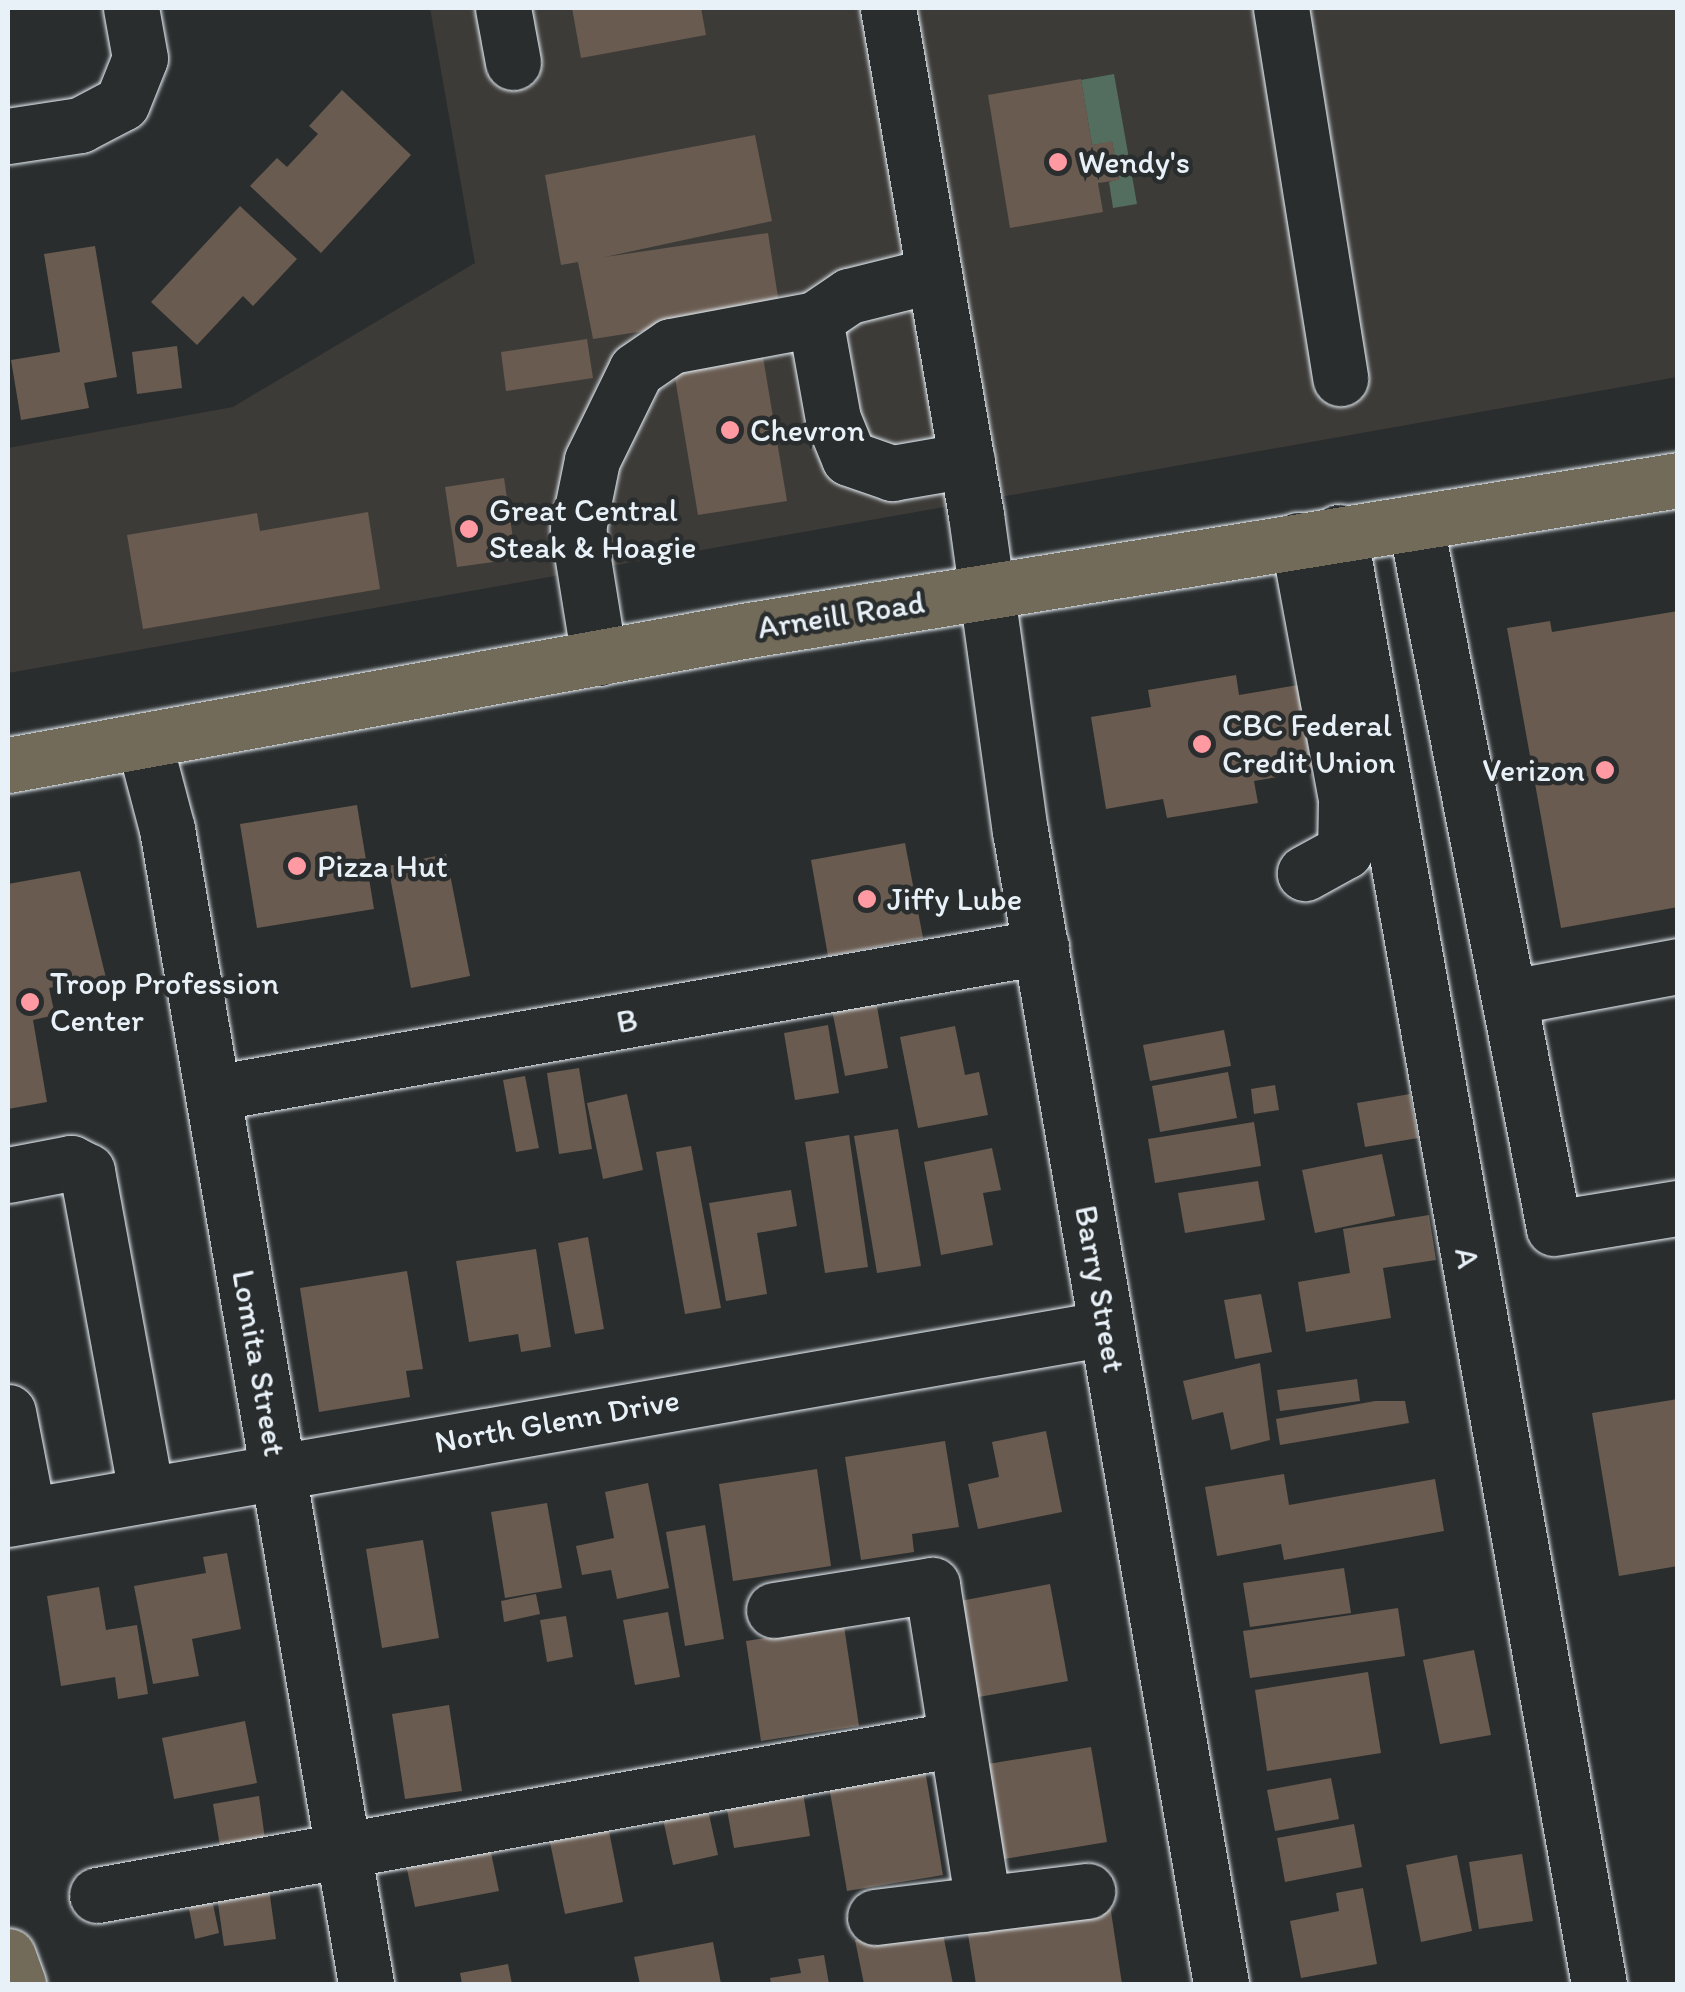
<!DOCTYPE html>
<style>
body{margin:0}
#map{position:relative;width:1685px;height:1992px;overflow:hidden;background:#2a2d2e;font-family:Itim,sans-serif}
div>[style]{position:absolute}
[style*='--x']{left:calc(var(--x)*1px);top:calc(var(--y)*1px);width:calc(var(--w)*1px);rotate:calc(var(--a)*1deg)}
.built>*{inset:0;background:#3d3b38}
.green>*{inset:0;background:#536e5e}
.building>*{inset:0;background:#695b50}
.roads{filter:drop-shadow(0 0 2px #e8f1f8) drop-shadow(0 0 2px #e8f1f8)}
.minor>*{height:55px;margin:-27.5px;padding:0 27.5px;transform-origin:27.5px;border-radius:27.5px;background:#2a2d2e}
.major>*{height:55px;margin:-27.5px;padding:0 27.5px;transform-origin:27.5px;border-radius:27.5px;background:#736b5a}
.dots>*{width:28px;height:28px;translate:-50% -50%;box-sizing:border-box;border:5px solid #2a2d2e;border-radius:50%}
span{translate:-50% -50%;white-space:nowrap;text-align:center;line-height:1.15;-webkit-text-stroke:9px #2a2d2e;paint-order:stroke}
.poi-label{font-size:32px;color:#e8f1f8}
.left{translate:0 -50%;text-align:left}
.right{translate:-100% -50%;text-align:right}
.street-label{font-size:32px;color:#e8f1f8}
.frame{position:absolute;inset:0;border:10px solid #e8f1f8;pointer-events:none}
</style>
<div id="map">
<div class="built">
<div style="clip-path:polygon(430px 8px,1677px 8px,1677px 377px,8px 673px,8px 448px,233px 407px,475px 263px)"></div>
</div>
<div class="green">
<div style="clip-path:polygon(1114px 74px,1137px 204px,1113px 208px,1109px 182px,1119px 179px,1112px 142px,1092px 145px,1081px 80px)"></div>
</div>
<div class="building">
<div style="clip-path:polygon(572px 8px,701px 8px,706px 35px,581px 58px)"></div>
<div style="clip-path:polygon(1081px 79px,1092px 145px,1112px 141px,1119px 180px,1098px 183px,1103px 212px,1010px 228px,988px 95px)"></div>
<div style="clip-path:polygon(342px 90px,411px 155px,321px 253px,250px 186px,277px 158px,287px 167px,318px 134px,309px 126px)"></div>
<div style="clip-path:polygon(755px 135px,772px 221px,605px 257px,768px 233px,780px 310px,593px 339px,578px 262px,561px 265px,545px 175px)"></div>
<div style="clip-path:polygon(240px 206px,297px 259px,253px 306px,243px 296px,197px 345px,151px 302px)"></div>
<div style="clip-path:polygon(95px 246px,117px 377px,84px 383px,89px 408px,21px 420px,11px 360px,60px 352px,44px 254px)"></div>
<div style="clip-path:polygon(587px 339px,593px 378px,506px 391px,501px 352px)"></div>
<div style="clip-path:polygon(761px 345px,787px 501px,698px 515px,672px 360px)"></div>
<div style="clip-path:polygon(177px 346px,182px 388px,137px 394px,132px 352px)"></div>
<div style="clip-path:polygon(504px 478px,516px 559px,457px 567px,445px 487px)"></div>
<div style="clip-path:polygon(368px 512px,380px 589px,143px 629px,127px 535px,257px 513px,260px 531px)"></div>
<div style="clip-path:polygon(1678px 611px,1678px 907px,1561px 928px,1507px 628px,1550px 621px,1552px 632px)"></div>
<div style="clip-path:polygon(1236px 675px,1239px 695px,1298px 685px,1312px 771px,1254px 781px,1258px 803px,1167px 818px,1163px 799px,1106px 809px,1091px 717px,1151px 707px,1148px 690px)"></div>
<div style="clip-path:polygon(357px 805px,374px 909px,257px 928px,240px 824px)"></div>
<div style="clip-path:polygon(905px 843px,923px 938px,828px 956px,811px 860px)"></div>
<div style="clip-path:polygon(446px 854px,470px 976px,411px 988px,388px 866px)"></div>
<div style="clip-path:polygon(80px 871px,106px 978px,49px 988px,55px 1015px,33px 1020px,47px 1102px,8px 1109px,8px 884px)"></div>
<div style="clip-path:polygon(876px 1001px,888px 1068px,845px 1076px,832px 1010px)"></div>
<div style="clip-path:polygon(828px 1025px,839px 1093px,795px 1100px,784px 1033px)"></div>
<div style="clip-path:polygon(955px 1026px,965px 1075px,979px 1072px,988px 1115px,918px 1128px,900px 1037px)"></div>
<div style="clip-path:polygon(1224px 1030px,1231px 1066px,1150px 1081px,1143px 1045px)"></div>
<div style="clip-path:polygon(579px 1068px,592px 1149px,559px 1154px,547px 1073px)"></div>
<div style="clip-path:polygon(1228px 1072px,1237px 1118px,1160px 1132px,1152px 1086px)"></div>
<div style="clip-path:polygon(525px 1076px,539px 1148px,516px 1152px,503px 1080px)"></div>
<div style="clip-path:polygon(1275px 1085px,1279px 1110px,1254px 1114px,1251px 1089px)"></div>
<div style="clip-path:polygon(627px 1094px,643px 1170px,603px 1179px,587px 1103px)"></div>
<div style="clip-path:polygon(1410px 1094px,1418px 1138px,1365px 1147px,1357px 1103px)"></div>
<div style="clip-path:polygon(1254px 1122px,1261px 1166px,1155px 1183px,1148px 1139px)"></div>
<div style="clip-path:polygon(898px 1129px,921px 1266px,877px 1273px,854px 1136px)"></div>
<div style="clip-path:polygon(849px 1135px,868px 1267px,825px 1273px,805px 1142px)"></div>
<div style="clip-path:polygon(691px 1146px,721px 1308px,685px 1314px,656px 1152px)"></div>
<div style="clip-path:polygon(992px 1148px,1001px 1190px,983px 1193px,993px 1245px,941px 1255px,924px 1162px)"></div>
<div style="clip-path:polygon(1382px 1154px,1395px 1216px,1315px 1233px,1302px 1170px)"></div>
<div style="clip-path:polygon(1258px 1181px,1265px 1220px,1185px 1233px,1178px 1193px)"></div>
<div style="clip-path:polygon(791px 1190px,797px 1226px,757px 1233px,767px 1294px,726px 1301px,709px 1203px)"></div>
<div style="clip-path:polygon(1429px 1215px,1436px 1260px,1383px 1268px,1391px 1318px,1306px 1332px,1298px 1282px,1350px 1273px,1343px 1229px)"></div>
<div style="clip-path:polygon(588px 1237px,604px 1329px,575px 1334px,558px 1243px)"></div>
<div style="clip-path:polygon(536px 1249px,551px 1347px,521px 1352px,518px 1334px,469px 1342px,456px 1261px)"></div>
<div style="clip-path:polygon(407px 1271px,423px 1369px,406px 1371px,410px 1397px,319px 1412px,300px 1288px)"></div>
<div style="clip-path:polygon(1261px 1294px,1272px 1352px,1235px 1359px,1224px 1300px)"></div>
<div style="clip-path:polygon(1260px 1363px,1270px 1440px,1231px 1450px,1223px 1412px,1192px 1420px,1183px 1381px)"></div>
<div style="clip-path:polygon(1357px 1379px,1360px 1401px,1280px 1411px,1277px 1390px)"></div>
<div style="clip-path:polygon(1678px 1399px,1678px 1566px,1619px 1576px,1592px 1413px)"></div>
<div style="clip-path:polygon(1375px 1401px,1405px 1401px,1409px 1423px,1280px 1445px,1276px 1419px)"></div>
<div style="clip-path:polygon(1046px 1431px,1062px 1512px,978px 1529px,968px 1484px,999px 1477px,992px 1442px)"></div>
<div style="clip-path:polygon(945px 1441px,959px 1527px,912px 1534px,914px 1552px,861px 1560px,845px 1457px)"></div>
<div style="clip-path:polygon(817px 1469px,831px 1566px,733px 1581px,719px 1484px)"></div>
<div style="clip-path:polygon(1284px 1474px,1289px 1505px,1435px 1479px,1444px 1531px,1284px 1560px,1281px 1544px,1217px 1556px,1205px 1487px)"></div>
<div style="clip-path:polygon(648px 1483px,669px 1588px,617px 1599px,611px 1570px,582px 1575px,576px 1546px,614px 1538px,605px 1492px)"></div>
<div style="clip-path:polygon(547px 1503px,562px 1588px,505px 1598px,491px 1512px)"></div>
<div style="clip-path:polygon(705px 1525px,724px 1639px,685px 1646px,666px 1532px)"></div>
<div style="clip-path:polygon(423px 1540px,439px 1638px,382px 1648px,366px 1549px)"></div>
<div style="clip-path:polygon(227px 1553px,241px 1629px,192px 1639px,199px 1676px,153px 1684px,134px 1586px,206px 1573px,203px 1557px)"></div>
<div style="clip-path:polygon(1344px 1568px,1351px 1613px,1250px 1627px,1243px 1583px)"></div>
<div style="clip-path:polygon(1050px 1584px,1068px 1681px,973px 1698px,955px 1602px)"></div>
<div style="clip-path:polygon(99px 1587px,106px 1630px,137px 1625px,148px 1694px,118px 1699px,115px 1677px,61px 1686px,47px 1596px)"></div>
<div style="clip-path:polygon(536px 1594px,540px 1614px,504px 1622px,501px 1601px)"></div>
<div style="clip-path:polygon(1398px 1608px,1405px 1656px,1250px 1678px,1243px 1631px)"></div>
<div style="clip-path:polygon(668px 1612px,680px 1677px,635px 1685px,623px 1620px)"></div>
<div style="clip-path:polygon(566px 1616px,573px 1657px,547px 1662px,540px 1620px)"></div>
<div style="clip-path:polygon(844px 1626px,859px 1726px,761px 1741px,746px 1641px)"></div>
<div style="clip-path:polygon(1474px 1650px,1491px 1735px,1440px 1744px,1423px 1660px)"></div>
<div style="clip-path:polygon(1368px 1672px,1381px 1753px,1267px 1771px,1255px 1690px)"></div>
<div style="clip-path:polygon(449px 1705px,462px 1791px,405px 1799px,392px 1714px)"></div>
<div style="clip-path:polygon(245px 1721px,257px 1783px,174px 1799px,162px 1738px)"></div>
<div style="clip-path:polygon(1091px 1747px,1107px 1842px,1004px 1859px,988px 1764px)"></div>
<div style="clip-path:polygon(925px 1770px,943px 1875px,847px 1891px,829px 1786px)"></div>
<div style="clip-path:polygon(1331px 1778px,1339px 1819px,1275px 1831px,1267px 1790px)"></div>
<div style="clip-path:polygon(802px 1786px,810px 1836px,734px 1848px,725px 1799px)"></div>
<div style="clip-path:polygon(259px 1796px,265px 1839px,220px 1846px,213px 1804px)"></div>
<div style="clip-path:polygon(708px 1810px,718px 1855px,673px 1865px,663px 1819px)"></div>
<div style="clip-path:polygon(607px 1821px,623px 1902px,565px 1914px,548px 1833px)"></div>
<div style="clip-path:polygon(1354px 1824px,1362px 1867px,1285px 1882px,1277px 1838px)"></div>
<div style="clip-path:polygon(488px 1838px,499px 1891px,415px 1907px,404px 1855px)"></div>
<div style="clip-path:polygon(1522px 1854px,1533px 1921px,1479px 1929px,1469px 1862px)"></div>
<div style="clip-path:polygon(1457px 1855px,1472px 1931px,1421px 1942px,1406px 1865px)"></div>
<div style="clip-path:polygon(268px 1882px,276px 1939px,224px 1946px,216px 1889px)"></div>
<div style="clip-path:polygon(1363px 1888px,1377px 1964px,1301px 1978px,1290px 1921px,1339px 1911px,1336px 1893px)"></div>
<div style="clip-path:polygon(210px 1890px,219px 1933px,195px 1939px,186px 1894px)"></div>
<div style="clip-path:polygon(1110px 1905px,1122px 1984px,976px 1984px,967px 1928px)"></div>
<div style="clip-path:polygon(941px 1924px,953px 1984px,864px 1984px,855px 1940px)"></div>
<div style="clip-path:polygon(713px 1942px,721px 1984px,640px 1984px,634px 1957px)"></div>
<div style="clip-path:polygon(824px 1955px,829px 1984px,771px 1984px,770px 1978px,801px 1973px,798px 1959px)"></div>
<div style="clip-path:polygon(508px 1964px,512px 1984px,462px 1984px,460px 1973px)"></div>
</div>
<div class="roads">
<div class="minor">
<div style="--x:503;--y:8;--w:55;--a:79.5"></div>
<div style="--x:888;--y:8;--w:515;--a:80.15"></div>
<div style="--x:976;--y:515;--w:319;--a:82.1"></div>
<div style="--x:1020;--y:831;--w:1170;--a:80.11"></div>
<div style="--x:1281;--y:8;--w:375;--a:80.9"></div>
<div style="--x:8;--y:136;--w:73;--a:-8.7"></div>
<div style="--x:80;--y:125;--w:47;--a:-27.6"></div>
<div style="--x:122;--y:103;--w:48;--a:-68.2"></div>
<div style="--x:140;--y:58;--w:51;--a:-100.2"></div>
<div style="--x:815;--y:319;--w:102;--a:79.8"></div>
<div style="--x:833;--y:419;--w:42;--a:67.7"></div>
<div style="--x:849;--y:458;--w:46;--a:19.2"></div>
<div style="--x:892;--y:473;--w:76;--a:-9.8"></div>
<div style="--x:1416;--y:526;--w:715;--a:78.88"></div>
<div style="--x:1554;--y:1228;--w:126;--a:-9.2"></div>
<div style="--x:1339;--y:532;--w:1475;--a:79.85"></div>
<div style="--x:1298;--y:540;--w:264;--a:79.5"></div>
<div style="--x:1346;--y:800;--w:51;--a:91.1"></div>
<div style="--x:1345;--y:851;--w:46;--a:151.2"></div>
<div style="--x:599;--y:658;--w:131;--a:-99.2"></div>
<div style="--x:578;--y:529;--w:70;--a:-78.5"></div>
<div style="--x:592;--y:460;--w:100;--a:-63.9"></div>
<div style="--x:636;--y:370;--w:42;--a:-34.4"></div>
<div style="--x:671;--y:346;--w:147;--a:-10.6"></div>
<div style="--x:815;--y:319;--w:41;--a:-34.1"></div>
<div style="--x:849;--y:296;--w:87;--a:-14"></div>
<div style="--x:144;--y:742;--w:90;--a:75.2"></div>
<div style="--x:167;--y:829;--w:1172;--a:80.22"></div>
<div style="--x:1511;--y:997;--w:170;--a:-10.5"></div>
<div style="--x:213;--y:1093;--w:841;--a:-10"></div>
<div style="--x:8;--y:1175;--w:64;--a:-10.8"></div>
<div style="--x:71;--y:1163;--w:18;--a:27"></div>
<div style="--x:87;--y:1171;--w:327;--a:79.6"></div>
<div style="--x:8;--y:1412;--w:105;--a:79"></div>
<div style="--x:8;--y:1519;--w:1115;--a:-9.86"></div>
<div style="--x:774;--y:1610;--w:160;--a:-9"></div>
<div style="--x:932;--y:1585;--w:323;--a:80.9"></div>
<div style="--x:97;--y:1895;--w:873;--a:-10.29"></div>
<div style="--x:875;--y:1917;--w:214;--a:-7"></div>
</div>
<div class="major">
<div style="--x:8;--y:765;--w:747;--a:-10.33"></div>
<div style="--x:743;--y:631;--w:947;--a:-9.17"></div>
<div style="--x:8;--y:1956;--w:30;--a:70"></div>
</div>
</div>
<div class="dots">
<div style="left:1058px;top:162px;background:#ff9aa2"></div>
<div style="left:730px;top:430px;background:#ff9aa2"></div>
<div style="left:469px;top:529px;background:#ff9aa2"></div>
<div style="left:1202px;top:744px;background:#ff9aa2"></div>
<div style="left:1605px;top:770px;background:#ff9aa2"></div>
<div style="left:297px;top:866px;background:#ff9aa2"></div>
<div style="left:867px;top:899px;background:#ff9aa2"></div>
<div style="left:30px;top:1002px;background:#ff9aa2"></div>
</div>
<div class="poi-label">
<span class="left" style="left:1078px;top:162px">Wendy's</span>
<span class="left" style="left:750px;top:430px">Chevron</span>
<span class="left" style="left:489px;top:529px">Great Central<br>Steak &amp; Hoagie</span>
<span class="left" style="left:1222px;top:744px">CBC Federal<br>Credit Union</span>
<span class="right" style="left:1585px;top:770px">Verizon</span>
<span class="left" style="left:317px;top:866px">Pizza Hut</span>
<span class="left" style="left:887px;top:899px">Jiffy Lube</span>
<span class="left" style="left:50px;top:1002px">Troop Profession<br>Center</span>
</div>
<div class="street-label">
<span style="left:841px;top:615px;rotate:-9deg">Arneill Road</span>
<span style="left:627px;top:1021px;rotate:-10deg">B</span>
<span style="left:1467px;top:1258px;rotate:80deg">A</span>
<span style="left:1100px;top:1289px;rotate:80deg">Barry Street</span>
<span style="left:259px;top:1363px;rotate:80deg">Lomita Street</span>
<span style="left:557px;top:1421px;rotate:-10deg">North Glenn Drive</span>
</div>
<div class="frame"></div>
</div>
